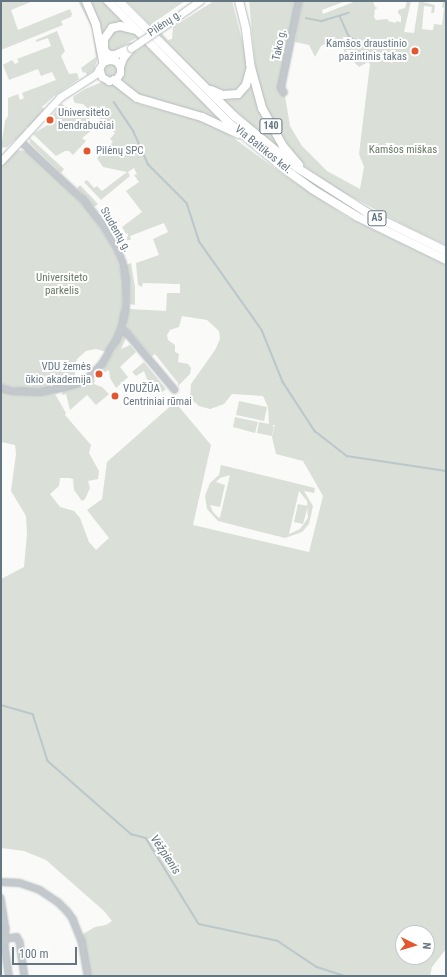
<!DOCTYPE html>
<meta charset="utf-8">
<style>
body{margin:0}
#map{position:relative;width:447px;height:977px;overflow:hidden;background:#fafaf8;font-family:"Roboto Condensed",sans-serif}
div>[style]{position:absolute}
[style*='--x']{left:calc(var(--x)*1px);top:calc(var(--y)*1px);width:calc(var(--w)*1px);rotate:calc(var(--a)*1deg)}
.green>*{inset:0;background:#dadfd7}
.round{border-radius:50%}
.stream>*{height:1.5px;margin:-0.75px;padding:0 0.75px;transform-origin:0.75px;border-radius:0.75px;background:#bbc7cb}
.roads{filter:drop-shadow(0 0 1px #b5babe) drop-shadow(0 0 1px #b5babe)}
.minor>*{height:5.5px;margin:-2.75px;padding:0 2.75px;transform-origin:2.75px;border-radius:2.75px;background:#c3c8cc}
.major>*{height:7px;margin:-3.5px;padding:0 3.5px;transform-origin:3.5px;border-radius:3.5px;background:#fff}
.highway>*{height:8px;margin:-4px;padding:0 4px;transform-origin:4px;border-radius:4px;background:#fff}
.bridges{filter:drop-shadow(0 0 1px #b5babe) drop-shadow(0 0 1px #b5babe)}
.major-bridge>*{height:7px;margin:-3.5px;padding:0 3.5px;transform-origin:3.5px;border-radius:3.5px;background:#fff}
.dots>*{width:11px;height:11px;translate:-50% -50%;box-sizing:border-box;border:2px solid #fff;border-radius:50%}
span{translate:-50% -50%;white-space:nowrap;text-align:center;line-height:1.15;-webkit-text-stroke:4px #fff;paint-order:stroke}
.shield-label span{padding:1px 3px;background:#fff;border:1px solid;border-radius:3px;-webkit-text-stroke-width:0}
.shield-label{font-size:10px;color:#657683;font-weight:700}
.street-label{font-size:11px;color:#657683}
.poi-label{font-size:11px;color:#657683}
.right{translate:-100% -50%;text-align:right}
.left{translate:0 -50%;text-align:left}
.park-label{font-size:11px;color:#687a64}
.water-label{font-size:12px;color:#60757c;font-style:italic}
.frame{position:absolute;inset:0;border:2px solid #657683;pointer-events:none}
.north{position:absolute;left:395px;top:925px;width:40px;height:40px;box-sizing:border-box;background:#fff;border:1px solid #c1c8cd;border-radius:50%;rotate:95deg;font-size:11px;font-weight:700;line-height:16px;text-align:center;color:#657683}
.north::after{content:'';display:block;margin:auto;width:14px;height:18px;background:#e4572e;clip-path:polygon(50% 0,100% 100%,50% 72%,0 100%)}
.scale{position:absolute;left:12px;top:947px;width:65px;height:18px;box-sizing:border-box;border:2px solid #657683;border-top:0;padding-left:5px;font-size:12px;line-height:14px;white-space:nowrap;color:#657683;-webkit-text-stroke:3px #fff;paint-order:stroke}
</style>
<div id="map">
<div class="green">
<div style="clip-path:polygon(1px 1px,33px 1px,11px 10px,18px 30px,70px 9px,72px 14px,71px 17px,61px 21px,63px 25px,1px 50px)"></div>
<div style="clip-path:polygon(78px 1px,83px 1px,93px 24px,98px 57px,94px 70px,87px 75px,85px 72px,83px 73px,81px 68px,96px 57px,92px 28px)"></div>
<div style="clip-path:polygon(89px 1px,102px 1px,125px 24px,100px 42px)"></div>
<div style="clip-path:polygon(112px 1px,115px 1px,275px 155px,446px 254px,446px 257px,371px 220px,309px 183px,275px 158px,203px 92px)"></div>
<div style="clip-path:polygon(127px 1px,185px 1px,153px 23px,168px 40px,172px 39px,173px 27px,214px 1px,232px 1px,253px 83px,286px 156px,221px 98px)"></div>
<div style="clip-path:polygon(249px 1px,297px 1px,280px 92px,282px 95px,285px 96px,290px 126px,302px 146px,327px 171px,360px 189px,364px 167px,359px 154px,370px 64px,368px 62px,359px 67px,353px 61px,347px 61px,344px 50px,338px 44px,329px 42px,321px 46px,315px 57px,309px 45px,295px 42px,303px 1px,346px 1px,322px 10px,323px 14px,356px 1px,373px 1px,375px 7px,378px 8px,375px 9px,374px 17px,376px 20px,388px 19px,388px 21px,396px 23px,396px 21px,401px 22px,401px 16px,398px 13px,398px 10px,405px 8px,407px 1px,415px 1px,411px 1px,404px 32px,414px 33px,419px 1px,435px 5px,434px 13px,431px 13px,432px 7px,424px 6px,422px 29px,430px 30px,433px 30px,434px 24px,442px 25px,444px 8px,442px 7px,443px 1px,446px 1px,446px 245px,408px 227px,341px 191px,305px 167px,285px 146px,263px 103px,256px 72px)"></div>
<div style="clip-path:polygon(118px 29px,130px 31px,137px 36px,225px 125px,138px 96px,121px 79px,124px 61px,143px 46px,136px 38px,114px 51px,108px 50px,105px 45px,108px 35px)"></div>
<div style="clip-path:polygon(57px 31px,65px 51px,61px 56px,69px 74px,77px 73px,79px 79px,54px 96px,42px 107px,44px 109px,29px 128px,26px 127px,24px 132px,7px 147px,1px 148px,5px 121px,8px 116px,8px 98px,18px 94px,20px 100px,24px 98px,22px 93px,56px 80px,52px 72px,41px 76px,38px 69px,9px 80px,3px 65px,12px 60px,15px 64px,19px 62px,17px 59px,51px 46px,48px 38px,36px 42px,36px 40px)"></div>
<div class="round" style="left:103px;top:63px;width:14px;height:14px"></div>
<div style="clip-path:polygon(evenodd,102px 82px,116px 84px,140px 104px,202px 121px,223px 130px,281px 173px,347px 217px,446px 265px,446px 949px,432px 967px,430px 976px,91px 976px,83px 934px,95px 927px,106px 925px,112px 921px,104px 911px,46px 860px,24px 851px,1px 848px,1px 579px,24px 567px,27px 534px,26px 516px,11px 491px,16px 454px,15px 445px,1px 442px,1px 391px,24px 395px,55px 394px,66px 413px,65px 415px,91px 445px,89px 453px,99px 471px,98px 479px,88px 481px,90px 488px,85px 499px,82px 501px,74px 490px,73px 479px,69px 478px,60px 478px,59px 486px,50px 494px,60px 507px,74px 511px,80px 518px,89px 542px,96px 550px,109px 538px,87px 510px,102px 499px,107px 462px,175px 402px,211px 445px,193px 525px,309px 552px,323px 496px,303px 461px,276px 454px,272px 437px,275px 425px,271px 425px,274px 426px,272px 436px,257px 433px,259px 422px,269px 424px,268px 407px,263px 396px,232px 394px,224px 404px,210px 409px,199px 406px,190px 398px,191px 384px,215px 350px,220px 339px,219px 331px,207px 320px,182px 316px,179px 327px,170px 330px,167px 335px,168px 340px,175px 345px,175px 352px,179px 354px,178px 362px,188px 364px,191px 368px,190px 374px,178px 386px,178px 383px,155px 354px,152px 356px,128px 329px,126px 322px,129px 309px,166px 311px,167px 293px,180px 293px,180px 284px,143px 283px,142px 287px,138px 285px,136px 263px,159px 255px,153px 239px,168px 232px,164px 223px,130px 236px,131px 240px,127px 240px,128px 233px,126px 234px,122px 227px,142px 212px,126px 191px,139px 182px,134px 175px,137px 174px,134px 168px,128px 172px,130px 176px,101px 200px,84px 182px,87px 180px,94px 188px,97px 186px,102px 191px,127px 172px,103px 167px,97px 158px,113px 142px,110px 139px,115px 133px,83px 104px,75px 103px,73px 99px,74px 96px,85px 89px,102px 82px,403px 933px,427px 933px,427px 957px,403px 957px,403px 933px)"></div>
<div style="clip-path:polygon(62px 104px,71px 110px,83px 112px,97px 126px,82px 138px,86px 141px,73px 155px,69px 151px,65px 151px,56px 156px,33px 134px,46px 126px,54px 117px,53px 115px,60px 105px)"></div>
<div style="clip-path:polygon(29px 137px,64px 169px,61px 173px,30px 143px)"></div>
<div style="clip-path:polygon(16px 150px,28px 151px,89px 211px,113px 248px,122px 276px,123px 287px,121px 315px,118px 328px,107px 352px,96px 349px,86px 351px,77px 359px,75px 365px,75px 380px,55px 387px,25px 389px,1px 384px,1px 168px)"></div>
<div style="clip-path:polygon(80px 185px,98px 204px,94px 207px,77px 188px)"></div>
<div style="clip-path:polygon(111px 221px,117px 231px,124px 243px,119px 245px,107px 224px)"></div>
<div style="clip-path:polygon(131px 263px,135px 287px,135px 305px,130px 304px,129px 283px,126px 265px)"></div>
<div style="clip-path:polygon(125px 334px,127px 336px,121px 349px,130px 345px,136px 352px,120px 367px,128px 377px,116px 388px,110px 378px,109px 370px,105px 372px,102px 370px,115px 351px,122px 335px)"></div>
<div style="clip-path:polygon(144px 362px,166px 389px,160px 394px,147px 379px,144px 371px,136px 376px,132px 372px)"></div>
<div style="clip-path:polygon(92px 378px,95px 380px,94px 384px,102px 387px,109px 394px,96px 405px,87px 395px,70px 410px,66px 394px,62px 395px,62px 391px)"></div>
<div style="clip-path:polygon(239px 401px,267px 407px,264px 421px,236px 415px)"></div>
<div style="clip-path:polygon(235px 417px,258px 422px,255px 433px,233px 427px)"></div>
<div style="clip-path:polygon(evenodd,221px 465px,315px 488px,314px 493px,304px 491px,313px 506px,309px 524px,302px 532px,285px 538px,218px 521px,207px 509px,205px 496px,210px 483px,219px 475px,221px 465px,230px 475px,220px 517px,219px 518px,213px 512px,210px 505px,220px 507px,225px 485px,216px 482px,220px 478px,230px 475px,221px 465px,299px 491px,307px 501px,308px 518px,300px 529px,289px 534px,299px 491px)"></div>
<div style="clip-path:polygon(298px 504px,308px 506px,303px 524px,294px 522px)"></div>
</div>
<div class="stream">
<div style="--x:340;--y:16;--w:22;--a:66"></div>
<div style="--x:349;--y:36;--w:18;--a:34"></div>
<div style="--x:306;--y:18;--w:16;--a:11"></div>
<div style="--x:322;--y:21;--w:28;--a:-17"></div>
<div style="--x:114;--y:102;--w:36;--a:56"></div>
<div style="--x:134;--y:132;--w:35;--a:66"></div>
<div style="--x:148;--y:164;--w:55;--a:45"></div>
<div style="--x:187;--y:203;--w:40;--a:72"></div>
<div style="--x:199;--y:241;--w:109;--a:54.7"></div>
<div style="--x:262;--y:330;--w:56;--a:68"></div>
<div style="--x:283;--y:382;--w:59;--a:56.9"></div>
<div style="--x:315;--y:431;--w:41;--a:38"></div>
<div style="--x:347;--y:456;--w:100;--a:8.6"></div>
<div style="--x:1;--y:705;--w:33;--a:16"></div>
<div style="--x:33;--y:714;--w:49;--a:72.3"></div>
<div style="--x:48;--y:761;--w:111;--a:41.3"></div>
<div style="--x:131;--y:834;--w:16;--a:15"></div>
<div style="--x:146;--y:838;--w:101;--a:58.4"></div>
<div style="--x:199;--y:924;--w:81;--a:12.1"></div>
<div style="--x:278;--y:941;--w:47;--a:33.7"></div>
<div style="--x:317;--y:967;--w:28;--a:18"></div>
</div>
<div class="roads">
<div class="minor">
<div style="--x:284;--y:93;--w:6;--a:-121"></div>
<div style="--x:281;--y:88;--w:89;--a:-78.3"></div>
<div style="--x:122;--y:327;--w:82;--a:49.9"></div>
<div style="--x:1;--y:388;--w:12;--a:14"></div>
<div style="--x:13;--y:391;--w:26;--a:2"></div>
<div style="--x:39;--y:392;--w:19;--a:-9"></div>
<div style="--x:58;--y:389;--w:19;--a:-16"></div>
<div style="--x:76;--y:384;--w:15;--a:-28"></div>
<div style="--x:89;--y:377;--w:18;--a:-45"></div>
<div style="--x:102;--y:364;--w:27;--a:-59"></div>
<div style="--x:116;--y:341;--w:15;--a:-67"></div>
<div style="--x:122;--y:327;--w:21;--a:-79"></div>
<div style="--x:126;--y:306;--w:25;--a:-90"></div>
<div style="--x:126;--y:281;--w:17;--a:-100"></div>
<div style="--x:123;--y:264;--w:17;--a:-111"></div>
<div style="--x:117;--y:248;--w:28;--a:-122"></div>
<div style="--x:102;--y:224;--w:31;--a:-128"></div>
<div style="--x:83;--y:200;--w:86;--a:-136.9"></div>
<div style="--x:1;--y:882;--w:19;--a:3"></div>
<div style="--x:20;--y:883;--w:21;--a:19"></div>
<div style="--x:40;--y:890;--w:22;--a:34"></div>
<div style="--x:58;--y:902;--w:14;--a:45"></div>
<div style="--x:68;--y:912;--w:9;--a:54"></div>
<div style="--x:73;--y:919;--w:24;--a:68"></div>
<div style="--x:82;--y:941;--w:36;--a:80"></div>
<div style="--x:1;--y:898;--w:30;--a:81"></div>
<div style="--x:6;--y:928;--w:18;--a:93"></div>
<div style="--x:5;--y:946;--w:30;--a:82"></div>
<div style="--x:5;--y:939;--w:12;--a:-9"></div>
<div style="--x:17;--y:937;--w:6;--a:59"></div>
<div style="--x:20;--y:942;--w:34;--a:82"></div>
</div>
<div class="major">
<div style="--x:171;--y:21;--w:35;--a:-35"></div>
<div style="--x:120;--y:67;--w:9;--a:-72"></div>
<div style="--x:123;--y:58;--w:13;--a:-51"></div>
<div style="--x:1;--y:161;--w:87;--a:-47.3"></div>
<div style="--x:60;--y:97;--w:43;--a:-32.6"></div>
<div style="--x:96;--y:74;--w:14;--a:-60"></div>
<div style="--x:103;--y:62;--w:6;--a:-18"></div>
<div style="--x:109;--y:60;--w:7;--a:8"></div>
<div style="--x:116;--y:61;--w:7;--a:56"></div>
<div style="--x:120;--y:67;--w:6;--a:90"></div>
<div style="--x:120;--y:73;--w:6;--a:121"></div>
<div style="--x:117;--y:78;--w:9;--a:159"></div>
<div style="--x:109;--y:81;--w:8;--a:-150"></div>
<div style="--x:102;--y:77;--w:9;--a:-108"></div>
</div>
<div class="highway">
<div style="--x:86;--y:1;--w:26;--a:67"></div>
<div style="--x:96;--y:25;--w:38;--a:79"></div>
<div style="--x:108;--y:1;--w:169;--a:45.2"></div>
<div style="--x:227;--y:121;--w:72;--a:39.9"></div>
<div style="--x:282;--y:167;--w:37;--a:36"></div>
<div style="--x:312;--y:189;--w:54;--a:31.3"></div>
<div style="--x:358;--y:217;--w:98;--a:26"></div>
<div style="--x:119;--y:1;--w:163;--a:45"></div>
<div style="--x:234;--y:116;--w:80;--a:39.4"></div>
<div style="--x:296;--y:167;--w:85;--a:32.6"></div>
<div style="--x:368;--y:213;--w:87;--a:26"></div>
<div style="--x:239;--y:1;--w:30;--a:76"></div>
<div style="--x:246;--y:30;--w:34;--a:83"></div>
<div style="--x:250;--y:64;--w:46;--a:74.7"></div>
<div style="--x:262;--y:108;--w:43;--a:61.1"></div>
<div style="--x:283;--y:146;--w:25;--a:50"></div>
<div style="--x:131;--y:48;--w:17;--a:156"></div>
<div style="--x:115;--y:55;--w:6;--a:180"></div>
<div style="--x:109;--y:55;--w:7;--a:-135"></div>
<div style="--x:104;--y:50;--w:11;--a:-90"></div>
<div style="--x:104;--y:39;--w:14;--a:-54"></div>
<div style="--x:112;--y:28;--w:8;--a:-14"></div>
<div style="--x:120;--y:26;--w:16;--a:14"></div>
<div style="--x:114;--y:80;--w:29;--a:38"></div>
<div style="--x:137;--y:98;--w:68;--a:16.3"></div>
<div style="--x:202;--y:117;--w:40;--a:25"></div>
<div style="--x:211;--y:90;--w:13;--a:23"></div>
<div style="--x:223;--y:95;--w:15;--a:-4"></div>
<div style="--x:238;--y:94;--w:12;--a:-48"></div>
<div style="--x:246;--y:85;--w:16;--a:-75"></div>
</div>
</div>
<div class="bridges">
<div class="major-bridge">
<div style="--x:131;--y:48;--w:48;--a:-34"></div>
</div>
</div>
<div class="dots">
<div style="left:415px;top:51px;background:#e4572e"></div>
<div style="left:50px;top:120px;background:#e4572e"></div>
<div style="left:87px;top:151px;background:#e4572e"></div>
<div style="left:99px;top:374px;background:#e4572e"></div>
<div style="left:115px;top:396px;background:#e4572e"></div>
</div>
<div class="shield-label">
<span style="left:271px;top:126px">140</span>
<span style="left:377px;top:218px">A5</span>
</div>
<div class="street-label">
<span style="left:165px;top:24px;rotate:-34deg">Pilėnų g.</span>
<span style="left:280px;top:45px;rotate:-78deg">Tako g.</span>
<span style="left:263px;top:150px;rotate:39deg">Via Baltikos kel.</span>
<span style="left:115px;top:230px;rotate:60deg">Studentų g.</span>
</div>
<div class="poi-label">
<span class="right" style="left:407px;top:51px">Kamšos draustinio<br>pažintinis takas</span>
<span class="left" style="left:58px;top:120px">Universiteto<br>bendrabučiai</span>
<span class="left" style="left:96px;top:151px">Pilėnų SPC</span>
<span class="right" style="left:91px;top:374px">VDU žemės<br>ūkio akademija</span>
<span class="left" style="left:123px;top:396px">VDUŽŪA<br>Centriniai rūmai</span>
</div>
<div class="park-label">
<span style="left:403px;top:150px">Kamšos miškas</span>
<span style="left:62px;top:285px">Universiteto<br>parkelis</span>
</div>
<div class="water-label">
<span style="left:165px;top:855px;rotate:56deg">Vėžpienis</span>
</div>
<div class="frame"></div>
<div class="north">N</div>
<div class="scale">100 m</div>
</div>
